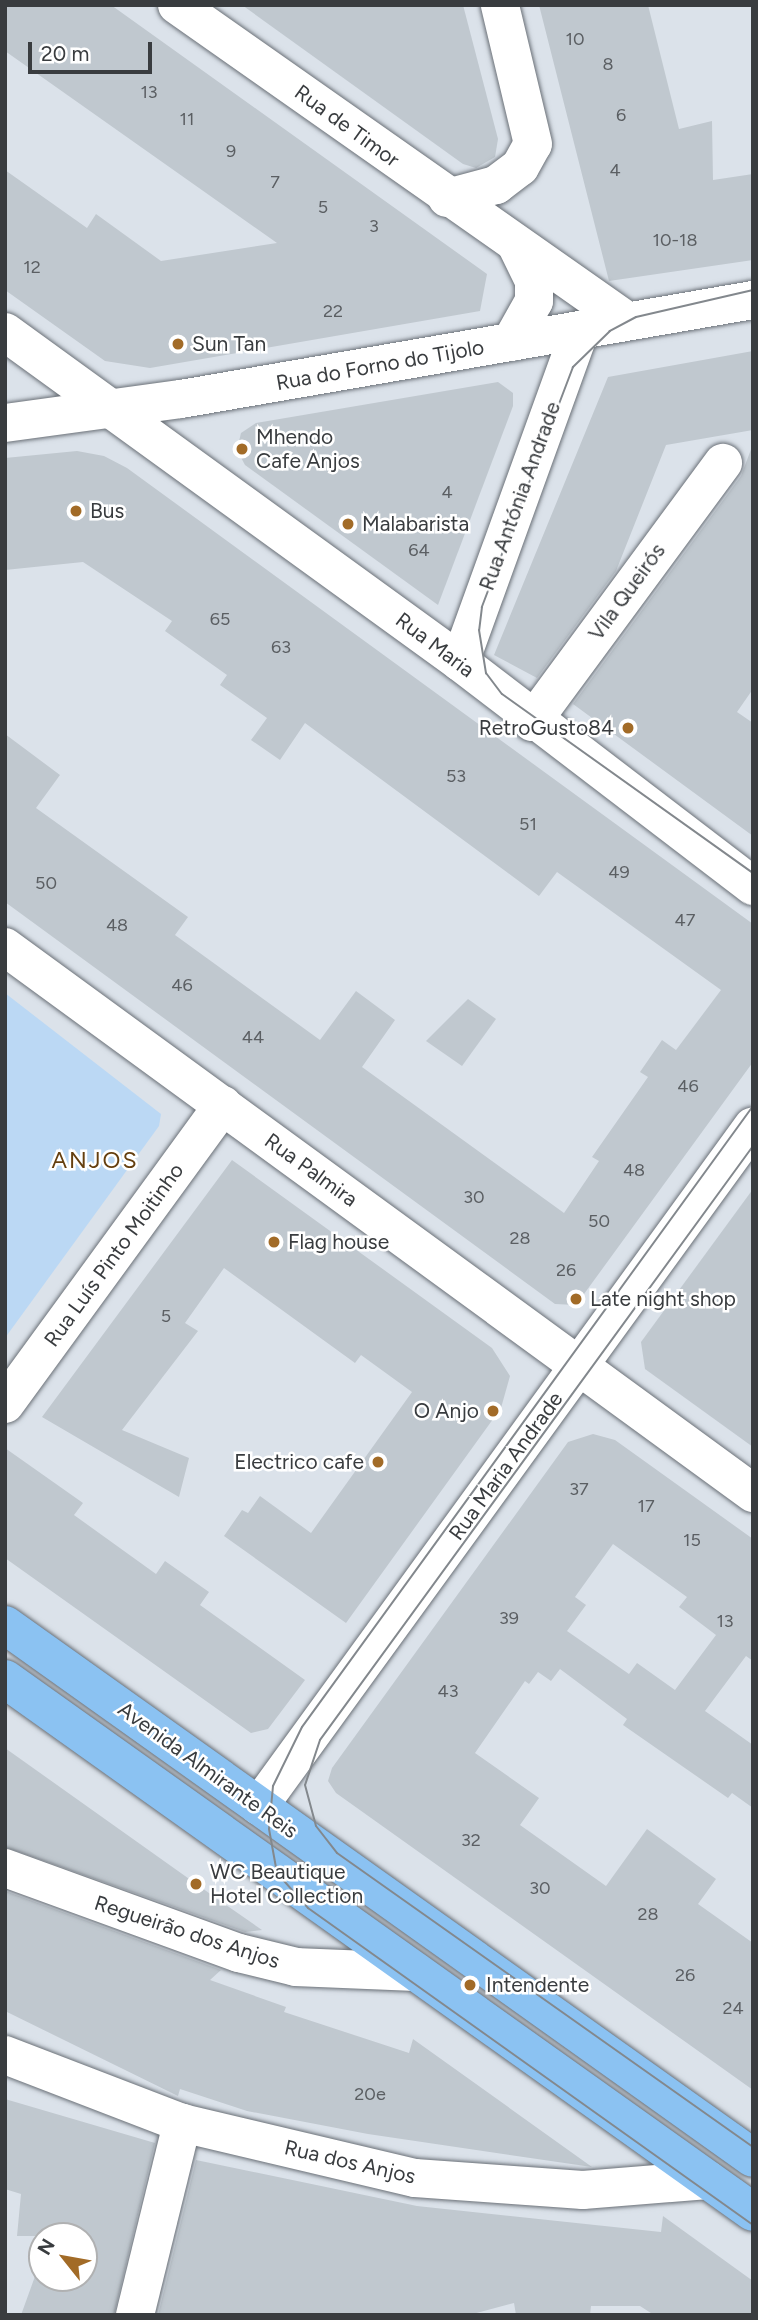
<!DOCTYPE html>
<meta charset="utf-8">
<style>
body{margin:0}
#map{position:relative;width:758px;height:2320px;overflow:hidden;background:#dbe2ea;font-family:Figtree,sans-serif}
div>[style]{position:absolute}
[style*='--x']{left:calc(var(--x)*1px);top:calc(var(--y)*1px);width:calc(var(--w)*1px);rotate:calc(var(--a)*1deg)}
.green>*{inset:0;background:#bbd8f4}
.building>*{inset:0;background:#c0c8cf}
.roads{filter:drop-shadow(0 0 2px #6a7077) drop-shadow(0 0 2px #6a7077)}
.minor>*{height:38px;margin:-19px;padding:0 19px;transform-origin:19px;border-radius:19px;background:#fff}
.major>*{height:38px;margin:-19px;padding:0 19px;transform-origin:19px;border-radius:19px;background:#8bc2f2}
.tram>*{height:2px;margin:-1px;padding:0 1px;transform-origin:1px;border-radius:1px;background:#83888d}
.dots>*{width:19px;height:19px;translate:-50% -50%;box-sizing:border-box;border:4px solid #fff;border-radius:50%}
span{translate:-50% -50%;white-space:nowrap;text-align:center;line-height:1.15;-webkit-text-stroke:5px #fff;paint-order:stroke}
.number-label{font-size:18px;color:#5b5f63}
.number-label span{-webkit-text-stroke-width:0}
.street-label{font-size:21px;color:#393c3f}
.poi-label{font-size:21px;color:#393c3f}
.left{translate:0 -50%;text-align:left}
.right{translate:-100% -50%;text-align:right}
.neighbourhood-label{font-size:23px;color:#653f0f;letter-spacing:2px}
.frame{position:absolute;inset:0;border:7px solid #393c3f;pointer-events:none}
.north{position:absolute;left:28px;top:2222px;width:70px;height:70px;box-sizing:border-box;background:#fff;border:2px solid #b0b1b2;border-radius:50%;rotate:301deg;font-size:19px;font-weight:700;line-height:28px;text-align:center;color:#393c3f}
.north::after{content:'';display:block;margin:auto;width:24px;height:32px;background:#a26b27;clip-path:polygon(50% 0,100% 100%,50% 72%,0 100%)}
.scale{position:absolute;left:28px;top:42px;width:124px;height:32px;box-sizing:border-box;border:4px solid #393c3f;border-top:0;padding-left:9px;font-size:21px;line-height:24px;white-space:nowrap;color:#393c3f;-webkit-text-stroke:5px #fff;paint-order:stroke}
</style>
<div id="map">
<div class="green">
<div style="clip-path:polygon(5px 993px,161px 1114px,159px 1126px,5px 1338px)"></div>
</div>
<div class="building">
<div style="clip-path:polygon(5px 5px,111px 5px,487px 274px,480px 311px,150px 368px,105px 361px,5px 290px,5px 170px,87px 228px,96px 214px,161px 261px,277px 243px,5px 51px)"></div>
<div style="clip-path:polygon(242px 5px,463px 5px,498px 139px,495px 157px,476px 168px,463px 164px)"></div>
<div style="clip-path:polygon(539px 5px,648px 5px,679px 129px,712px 121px,713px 180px,753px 174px,753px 260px,609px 281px)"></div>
<div style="clip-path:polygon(753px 351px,753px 430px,666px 445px,616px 571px,537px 678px,494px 655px,608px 377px)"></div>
<div style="clip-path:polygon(498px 382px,513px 393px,513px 406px,438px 605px,245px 465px,237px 450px,241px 433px,256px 423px)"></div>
<div style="clip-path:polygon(753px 444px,753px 689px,737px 712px,753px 723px,753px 836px,573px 704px,741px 476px)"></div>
<div style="clip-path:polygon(77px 451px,104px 456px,127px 468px,753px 924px,753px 1062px,576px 1305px,555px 1304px,5px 902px,5px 734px,60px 775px,36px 808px,188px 917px,175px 935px,320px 1040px,356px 991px,395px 1020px,362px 1067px,564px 1213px,599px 1161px,592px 1157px,648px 1077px,640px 1072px,662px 1040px,676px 1050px,721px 990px,557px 872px,539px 896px,305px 723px,280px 760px,251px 740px,267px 718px,220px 685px,227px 675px,165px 631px,172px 621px,83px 562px,5px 570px,5px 458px)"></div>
<div style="clip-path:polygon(468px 999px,496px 1019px,462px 1066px,426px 1041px)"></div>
<div style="clip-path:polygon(232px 1160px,492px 1348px,510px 1376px,501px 1408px,346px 1623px,224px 1536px,242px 1510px,248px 1513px,260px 1496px,311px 1533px,412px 1392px,361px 1355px,355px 1363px,224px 1268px,185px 1323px,198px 1331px,122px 1430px,189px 1458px,179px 1497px,42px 1417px)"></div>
<div style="clip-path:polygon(753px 1189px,753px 1447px,645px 1369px,641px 1342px)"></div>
<div style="clip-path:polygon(evenodd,593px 1434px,615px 1440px,753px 1539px,753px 1661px,746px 1656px,705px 1711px,753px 1745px,753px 1808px,732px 1793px,728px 1798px,623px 1725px,627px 1719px,560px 1669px,551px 1681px,538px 1672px,529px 1684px,525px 1681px,475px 1753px,539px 1798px,520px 1825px,606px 1886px,647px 1829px,716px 1879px,698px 1904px,753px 1943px,753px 2090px,336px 1793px,328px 1781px,332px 1768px,568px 1442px,593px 1434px,613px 1544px,687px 1597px,679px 1607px,716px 1635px,675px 1690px,637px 1663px,629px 1674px,567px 1631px,586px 1605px,575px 1597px,613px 1544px)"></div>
<div style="clip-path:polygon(5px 1448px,83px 1503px,74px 1515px,156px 1574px,165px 1561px,209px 1592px,200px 1605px,305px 1680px,268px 1729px,251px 1733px,5px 1558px)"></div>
<div style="clip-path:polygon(5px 1748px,216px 1898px,262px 1930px,245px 1932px,5px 1847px)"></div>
<div style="clip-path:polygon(5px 1891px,221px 1970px,210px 1980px,286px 2007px,284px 2012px,409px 2053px,413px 2039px,592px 2167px,368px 2134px,247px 2111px,180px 2089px,178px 2096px,5px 2011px)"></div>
<div style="clip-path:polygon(5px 2099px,155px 2143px,114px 2315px,21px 2315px,42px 2257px,42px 2278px,84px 2278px,84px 2236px,17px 2236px,21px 2194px,5px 2189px)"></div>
<div style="clip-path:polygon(196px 2160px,417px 2206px,661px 2232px,663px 2216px,753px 2281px,753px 2315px,654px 2315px,640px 2306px,591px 2306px,590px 2315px,516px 2315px,514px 2303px,469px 2315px,158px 2315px)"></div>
</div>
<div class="roads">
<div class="minor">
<div style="--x:177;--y:5;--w:550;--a:35.08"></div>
<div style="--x:447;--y:198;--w:51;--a:-14.9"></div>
<div style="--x:496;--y:185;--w:30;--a:-37"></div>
<div style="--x:520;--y:167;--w:26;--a:-61"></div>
<div style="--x:533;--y:144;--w:143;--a:-103.4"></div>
<div style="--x:5;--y:332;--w:562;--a:35.95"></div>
<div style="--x:460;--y:662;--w:369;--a:37.4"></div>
<div style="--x:511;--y:342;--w:47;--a:-60.7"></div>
<div style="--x:534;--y:301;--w:20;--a:-90"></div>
<div style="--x:534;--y:281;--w:39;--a:-116"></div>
<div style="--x:5;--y:423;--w:178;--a:-7.8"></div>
<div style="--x:181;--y:399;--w:581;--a:-9.82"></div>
<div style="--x:460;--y:662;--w:353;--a:-70.1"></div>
<div style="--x:532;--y:722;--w:322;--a:-53.6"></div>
<div style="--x:5;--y:947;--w:926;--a:36.13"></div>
<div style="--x:5;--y:1404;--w:370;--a:-53.9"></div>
<div style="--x:259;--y:1806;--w:840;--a:-54"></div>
<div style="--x:5;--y:1868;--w:249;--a:20"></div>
<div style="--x:239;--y:1953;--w:59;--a:13.8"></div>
<div style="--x:296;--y:1967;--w:119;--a:2.4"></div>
<div style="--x:5;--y:2055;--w:190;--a:21"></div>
<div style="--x:182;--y:2123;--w:239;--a:13.3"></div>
<div style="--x:415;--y:2178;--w:168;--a:4.1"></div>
<div style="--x:583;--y:2190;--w:125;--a:-4.6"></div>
<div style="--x:135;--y:2315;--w:198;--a:-76.2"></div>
</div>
<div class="major">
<div style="--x:5;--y:1625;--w:918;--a:35.47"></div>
<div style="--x:5;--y:1679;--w:918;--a:35.47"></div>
</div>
</div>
<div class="tram">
<div style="--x:753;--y:290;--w:120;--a:167"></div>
<div style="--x:636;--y:317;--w:30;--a:152"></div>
<div style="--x:610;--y:331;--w:52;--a:135.8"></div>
<div style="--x:573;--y:367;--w:257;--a:110.8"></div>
<div style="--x:482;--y:607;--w:23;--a:97"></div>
<div style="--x:479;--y:630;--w:44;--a:80.8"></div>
<div style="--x:486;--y:673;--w:26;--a:53"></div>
<div style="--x:502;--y:694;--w:308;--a:35.5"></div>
<div style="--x:753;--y:1106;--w:767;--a:125.99"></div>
<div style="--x:302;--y:1727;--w:66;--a:116.2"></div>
<div style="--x:273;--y:1786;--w:43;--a:95.3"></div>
<div style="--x:269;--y:1829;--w:45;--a:79.7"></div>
<div style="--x:277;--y:1873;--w:47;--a:48.5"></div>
<div style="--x:308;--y:1908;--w:546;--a:35.46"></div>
<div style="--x:753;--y:1146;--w:735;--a:126.09"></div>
<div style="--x:320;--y:1740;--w:47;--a:108.4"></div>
<div style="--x:305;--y:1785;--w:42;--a:75"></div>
<div style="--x:316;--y:1826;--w:34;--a:52"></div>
<div style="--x:337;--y:1853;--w:509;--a:35.25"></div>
</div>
<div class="dots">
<div style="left:178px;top:344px;background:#a26b27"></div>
<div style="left:242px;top:449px;background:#a26b27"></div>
<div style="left:76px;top:511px;background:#a26b27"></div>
<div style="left:348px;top:524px;background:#a26b27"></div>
<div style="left:628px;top:728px;background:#a26b27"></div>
<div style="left:274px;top:1242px;background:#a26b27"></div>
<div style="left:576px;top:1299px;background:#a26b27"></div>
<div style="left:493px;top:1411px;background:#a26b27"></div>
<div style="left:378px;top:1462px;background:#a26b27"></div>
<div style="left:196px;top:1884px;background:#a26b27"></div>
<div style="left:470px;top:1985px;background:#a26b27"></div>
</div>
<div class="number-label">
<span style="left:575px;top:39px">10</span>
<span style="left:608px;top:64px">8</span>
<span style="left:149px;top:92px">13</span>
<span style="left:621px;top:115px">6</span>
<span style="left:187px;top:119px">11</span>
<span style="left:231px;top:151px">9</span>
<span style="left:615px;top:170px">4</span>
<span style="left:275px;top:182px">7</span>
<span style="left:323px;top:207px">5</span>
<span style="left:374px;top:226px">3</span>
<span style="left:675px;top:240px">10-18</span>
<span style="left:32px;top:267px">12</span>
<span style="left:333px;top:311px">22</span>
<span style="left:447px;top:492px">4</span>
<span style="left:419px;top:550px">64</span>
<span style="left:220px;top:619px">65</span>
<span style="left:281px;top:647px">63</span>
<span style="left:456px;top:776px">53</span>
<span style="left:528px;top:824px">51</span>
<span style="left:619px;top:872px">49</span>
<span style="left:46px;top:883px">50</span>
<span style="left:685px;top:920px">47</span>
<span style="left:117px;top:925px">48</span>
<span style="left:182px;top:985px">46</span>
<span style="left:253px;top:1037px">44</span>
<span style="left:688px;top:1086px">46</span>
<span style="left:634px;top:1170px">48</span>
<span style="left:474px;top:1197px">30</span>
<span style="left:599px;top:1221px">50</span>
<span style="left:520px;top:1238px">28</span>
<span style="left:566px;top:1270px">26</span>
<span style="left:166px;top:1316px">5</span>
<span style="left:579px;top:1489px">37</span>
<span style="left:646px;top:1506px">17</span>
<span style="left:692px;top:1540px">15</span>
<span style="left:509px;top:1618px">39</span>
<span style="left:725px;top:1621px">13</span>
<span style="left:448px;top:1691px">43</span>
<span style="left:471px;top:1840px">32</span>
<span style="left:540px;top:1888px">30</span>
<span style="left:648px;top:1914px">28</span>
<span style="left:685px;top:1975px">26</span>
<span style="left:733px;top:2008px">24</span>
<span style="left:370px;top:2094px">20e</span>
</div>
<div class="street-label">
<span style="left:347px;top:126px;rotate:36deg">Rua de Timor</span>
<span style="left:380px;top:365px;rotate:-10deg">Rua do Forno do Tijolo</span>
<span style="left:520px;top:496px;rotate:-70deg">Rua Antónia Andrade</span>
<span style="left:627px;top:592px;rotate:-54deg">Vila Queirós</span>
<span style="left:435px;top:645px;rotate:37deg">Rua Maria</span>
<span style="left:311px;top:1170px;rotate:36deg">Rua Palmira</span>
<span style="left:114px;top:1255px;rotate:-54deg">Rua Luís Pinto Moitinho</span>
<span style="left:506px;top:1466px;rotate:-54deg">Rua Maria Andrade</span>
<span style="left:208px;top:1770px;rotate:36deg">Avenida Almirante Reis</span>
<span style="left:187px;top:1932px;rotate:18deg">Regueirão dos Anjos</span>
<span style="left:350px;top:2162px;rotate:13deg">Rua dos Anjos</span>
</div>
<div class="poi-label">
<span class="left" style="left:192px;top:344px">Sun Tan</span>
<span class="left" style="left:256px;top:449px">Mhendo<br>Cafe Anjos</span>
<span class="left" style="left:90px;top:511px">Bus</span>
<span class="left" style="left:362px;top:524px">Malabarista</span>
<span class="right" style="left:614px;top:728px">RetroGusto84</span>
<span class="left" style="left:288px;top:1242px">Flag house</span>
<span class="left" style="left:590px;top:1299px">Late night shop</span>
<span class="right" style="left:479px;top:1411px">O Anjo</span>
<span class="right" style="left:364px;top:1462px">Electrico cafe</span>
<span class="left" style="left:210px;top:1884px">WC Beautique<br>Hotel Collection</span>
<span class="left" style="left:486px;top:1985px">Intendente</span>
</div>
<div class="neighbourhood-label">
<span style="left:95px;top:1160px">ANJOS</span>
</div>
<div class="frame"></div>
<div class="north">N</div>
<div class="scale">20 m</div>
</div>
